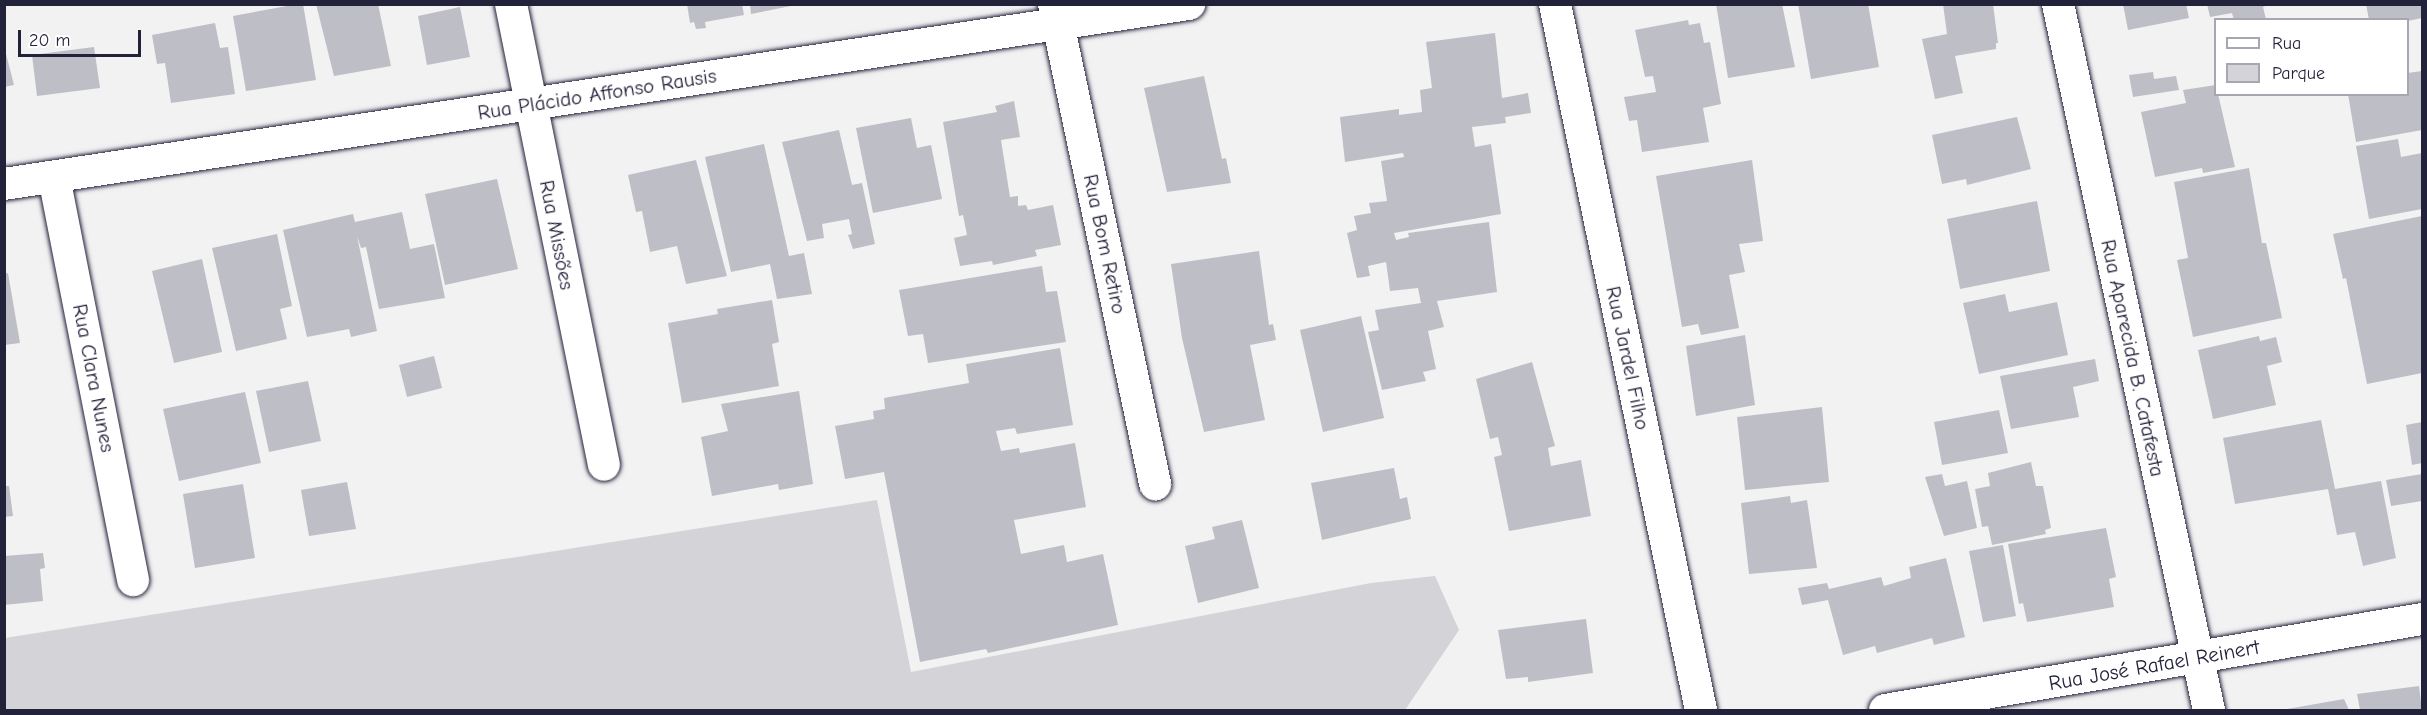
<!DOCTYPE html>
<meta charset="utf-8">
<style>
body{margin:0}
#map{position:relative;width:2427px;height:715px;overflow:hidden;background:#f2f2f3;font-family:"Comic Neue",sans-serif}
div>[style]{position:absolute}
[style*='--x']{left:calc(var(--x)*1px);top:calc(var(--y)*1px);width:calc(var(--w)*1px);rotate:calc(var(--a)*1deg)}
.green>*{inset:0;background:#d3d3d8}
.building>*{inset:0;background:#bebec6}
.roads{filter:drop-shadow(0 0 2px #22223b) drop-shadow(0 0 2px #22223b)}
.minor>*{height:32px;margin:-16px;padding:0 16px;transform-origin:16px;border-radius:16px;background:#fff}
span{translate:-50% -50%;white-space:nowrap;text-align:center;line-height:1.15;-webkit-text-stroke:4.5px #fff;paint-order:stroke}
.street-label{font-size:21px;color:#22223b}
.frame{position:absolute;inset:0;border:6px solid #22223b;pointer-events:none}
.legend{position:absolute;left:2214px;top:18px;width:195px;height:78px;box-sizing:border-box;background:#fff;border:2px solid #a7a7b1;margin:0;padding:8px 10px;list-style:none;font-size:18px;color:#22223b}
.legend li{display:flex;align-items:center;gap:12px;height:30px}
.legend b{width:30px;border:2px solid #a7a7b1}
.scale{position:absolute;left:18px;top:30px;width:123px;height:27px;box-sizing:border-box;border:3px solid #22223b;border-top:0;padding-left:8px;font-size:18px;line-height:21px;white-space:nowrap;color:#22223b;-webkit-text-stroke:4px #fff;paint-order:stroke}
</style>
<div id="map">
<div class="green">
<div style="clip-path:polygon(877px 500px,911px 672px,1371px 583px,1435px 576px,1459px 630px,1405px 710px,5px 710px,5px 638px)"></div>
</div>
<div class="building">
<div style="clip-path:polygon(298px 4px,303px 4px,316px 80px,246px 91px,233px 16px)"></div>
<div style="clip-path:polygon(316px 4px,378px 4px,391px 66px,334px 76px)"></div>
<div style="clip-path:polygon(687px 4px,742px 4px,744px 15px,705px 22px,706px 28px,696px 29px,694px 22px,690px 23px)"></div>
<div style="clip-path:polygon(750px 4px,790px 4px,791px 6px,751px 14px)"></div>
<div style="clip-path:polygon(1716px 4px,1782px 4px,1795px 67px,1728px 78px)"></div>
<div style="clip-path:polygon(1798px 4px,1868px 4px,1879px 67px,1811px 79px)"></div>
<div style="clip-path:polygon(1943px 4px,1993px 4px,1998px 43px,1996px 43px,1996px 49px,1955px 56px,1963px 93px,1935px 99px,1922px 39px,1947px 34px)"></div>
<div style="clip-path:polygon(2123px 4px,2186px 4px,2189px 18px,2128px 30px)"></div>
<div style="clip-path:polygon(2207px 4px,2268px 4px,2268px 5px,2263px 7px,2266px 19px,2234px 20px,2232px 13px,2210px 17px)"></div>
<div style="clip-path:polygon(2366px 4px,2422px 4px,2422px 18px,2408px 21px,2369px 20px)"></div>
<div style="clip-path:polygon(460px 7px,470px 57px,427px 65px,418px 16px)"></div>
<div style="clip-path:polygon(1688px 20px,1689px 25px,1700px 23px,1704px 43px,1710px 42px,1721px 104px,1703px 108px,1709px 142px,1642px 152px,1637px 120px,1629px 121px,1624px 97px,1656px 92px,1653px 76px,1645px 77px,1635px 30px)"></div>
<div style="clip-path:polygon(215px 23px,220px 48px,228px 47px,235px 94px,171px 103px,165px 63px,157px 64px,152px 35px)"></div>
<div style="clip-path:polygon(1495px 33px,1502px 98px,1528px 93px,1531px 113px,1505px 117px,1506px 123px,1472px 127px,1475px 147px,1491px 144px,1501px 214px,1394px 233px,1396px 240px,1409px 237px,1408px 233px,1489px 222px,1497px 292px,1437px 301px,1444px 327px,1428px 331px,1436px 369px,1423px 372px,1426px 381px,1382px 390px,1368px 332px,1379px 330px,1375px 310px,1421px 303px,1418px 288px,1390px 291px,1386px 262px,1368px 266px,1370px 276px,1357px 278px,1347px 233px,1357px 230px,1354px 216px,1371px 213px,1369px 203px,1387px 201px,1381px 161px,1404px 157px,1403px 153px,1345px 162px,1340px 117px,1399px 109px,1399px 115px,1422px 112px,1420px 90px,1432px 88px,1426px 42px)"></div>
<div style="clip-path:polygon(4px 46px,14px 85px,4px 87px)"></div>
<div style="clip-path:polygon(94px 47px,100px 88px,37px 96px,32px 55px)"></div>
<div style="clip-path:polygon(2422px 71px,2422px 130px,2356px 142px,2348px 94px,2408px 94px,2408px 73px)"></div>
<div style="clip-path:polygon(2153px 72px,2154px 79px,2176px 76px,2179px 90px,2133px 97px,2129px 75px)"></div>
<div style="clip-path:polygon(1204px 76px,1222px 159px,1226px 158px,1231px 183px,1167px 192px,1144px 88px)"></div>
<div style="clip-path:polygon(2216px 85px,2216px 94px,2218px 94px,2235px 167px,2203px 173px,2202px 168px,2155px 177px,2141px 112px,2186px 103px,2183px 90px)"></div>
<div style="clip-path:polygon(1014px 101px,1020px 137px,1001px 140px,1010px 197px,1018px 196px,1018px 206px,1026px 205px,1028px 210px,1053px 205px,1061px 245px,1035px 250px,1037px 256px,1008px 262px,993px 265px,992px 261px,960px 266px,954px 238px,967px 235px,963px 215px,959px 216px,943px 122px,997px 112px,995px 106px)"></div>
<div style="clip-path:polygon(2017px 117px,2031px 169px,1967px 185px,1966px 179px,1942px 184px,1932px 135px)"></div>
<div style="clip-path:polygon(911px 118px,917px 148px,931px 145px,942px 199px,873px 213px,856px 128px)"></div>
<div style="clip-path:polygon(839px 130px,852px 185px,862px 183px,875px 244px,853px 249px,848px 235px,852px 234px,849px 219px,822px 224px,824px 238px,807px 241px,782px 142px)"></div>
<div style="clip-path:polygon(2398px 139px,2401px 157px,2422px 153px,2422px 209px,2369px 219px,2356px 146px)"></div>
<div style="clip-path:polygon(764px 144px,789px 256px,804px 253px,812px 294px,777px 299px,770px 264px,731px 272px,705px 157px)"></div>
<div style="clip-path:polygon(696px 160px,727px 276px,686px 284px,677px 246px,650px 252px,642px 211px,636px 212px,628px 175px)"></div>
<div style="clip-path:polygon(1752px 160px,1763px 241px,1739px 244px,1745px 272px,1729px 275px,1739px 328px,1701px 335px,1698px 324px,1682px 327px,1656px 176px)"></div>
<div style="clip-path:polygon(2249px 168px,2262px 243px,2266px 243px,2282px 318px,2193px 337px,2177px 260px,2188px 258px,2174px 182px)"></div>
<div style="clip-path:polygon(497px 179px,518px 269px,445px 285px,425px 194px)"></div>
<div style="clip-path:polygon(2037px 201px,2050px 271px,1960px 289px,1947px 219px)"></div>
<div style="clip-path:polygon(402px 212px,410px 249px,434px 244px,445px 298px,379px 309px,366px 247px,361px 248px,357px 236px,377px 331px,351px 337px,349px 329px,307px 337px,283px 230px,353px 214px,355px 222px)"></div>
<div style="clip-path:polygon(2422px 216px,2422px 373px,2367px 384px,2346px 278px,2343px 279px,2333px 234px)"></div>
<div style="clip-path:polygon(277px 234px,292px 306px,280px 309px,287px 339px,236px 351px,212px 248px)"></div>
<div style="clip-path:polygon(1259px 251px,1269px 325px,1273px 324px,1276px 340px,1250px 345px,1265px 420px,1204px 432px,1182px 338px,1171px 264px)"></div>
<div style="clip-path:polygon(202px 259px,222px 352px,174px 363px,152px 271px)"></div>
<div style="clip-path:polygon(1042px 266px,1046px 292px,1057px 291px,1066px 342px,928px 363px,923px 334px,908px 336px,899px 290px)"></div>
<div style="clip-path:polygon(8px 273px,20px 343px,4px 345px,4px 274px)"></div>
<div style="clip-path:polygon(2005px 294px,2009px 312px,2057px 302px,2068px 355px,1979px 374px,1963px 303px)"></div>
<div style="clip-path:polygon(772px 300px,779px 342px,772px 344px,779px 386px,682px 403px,668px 323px,718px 314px,717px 309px)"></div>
<div style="clip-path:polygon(1361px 316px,1384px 418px,1323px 432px,1300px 330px)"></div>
<div style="clip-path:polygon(1745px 335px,1755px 405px,1696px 416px,1686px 346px)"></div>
<div style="clip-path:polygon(2259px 336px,2260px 341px,2276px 337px,2282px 362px,2267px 366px,2276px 405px,2213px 419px,2198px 350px)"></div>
<div style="clip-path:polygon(1060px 348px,1073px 425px,1017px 434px,1015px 428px,996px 431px,1001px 451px,1019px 448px,1020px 453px,1075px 443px,1086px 507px,1014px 520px,1021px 554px,1064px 545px,1067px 562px,1103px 554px,1118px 625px,988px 653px,986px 649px,920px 662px,884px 472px,845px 479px,835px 426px,874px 419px,873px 411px,885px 409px,884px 398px,969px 383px,966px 364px)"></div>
<div style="clip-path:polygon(434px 356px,442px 388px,407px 397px,399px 365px)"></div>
<div style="clip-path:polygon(2095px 359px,2099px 381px,2073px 387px,2079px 417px,2011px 429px,2000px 376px)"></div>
<div style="clip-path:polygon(1532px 362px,1555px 446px,1548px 448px,1551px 466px,1581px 460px,1591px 516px,1509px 531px,1494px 457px,1502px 455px,1498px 437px,1490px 439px,1476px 379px)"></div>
<div style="clip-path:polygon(308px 381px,321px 441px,269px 452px,256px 391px)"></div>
<div style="clip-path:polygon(799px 391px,813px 484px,779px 490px,778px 484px,712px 496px,701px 437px,728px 431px,721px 404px)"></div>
<div style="clip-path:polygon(245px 392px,261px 463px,179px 481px,163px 409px)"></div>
<div style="clip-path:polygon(1822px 407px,1829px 482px,1745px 490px,1737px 417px)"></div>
<div style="clip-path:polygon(1999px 410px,2008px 453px,1942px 465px,1934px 422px)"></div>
<div style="clip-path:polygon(2321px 420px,2335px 489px,2381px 481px,2396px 558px,2363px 566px,2355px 532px,2337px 535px,2328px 489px,2235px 504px,2223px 438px)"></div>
<div style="clip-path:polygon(2422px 422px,2422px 463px,2412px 465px,2406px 425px)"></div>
<div style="clip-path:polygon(2031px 462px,2036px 486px,2043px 486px,2051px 528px,2045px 530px,2046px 534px,1992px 545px,1988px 526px,1982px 527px,1975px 489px,1990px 486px,1988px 473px)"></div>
<div style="clip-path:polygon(1394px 468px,1400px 499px,1407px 497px,1411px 519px,1322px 540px,1311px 483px)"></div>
<div style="clip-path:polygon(1942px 474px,1945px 486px,1967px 481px,1977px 528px,1944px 536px,1925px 477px)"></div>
<div style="clip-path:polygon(2422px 474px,2422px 501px,2391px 506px,2386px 480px)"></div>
<div style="clip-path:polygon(347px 482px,356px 529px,309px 536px,301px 490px)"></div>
<div style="clip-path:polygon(243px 484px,255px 558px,195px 568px,183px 494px)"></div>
<div style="clip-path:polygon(4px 486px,9px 486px,13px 516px,4px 517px)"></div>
<div style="clip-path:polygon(1790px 496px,1791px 503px,1807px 500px,1817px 568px,1749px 574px,1741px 503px)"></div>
<div style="clip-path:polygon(1242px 520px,1259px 588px,1198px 603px,1185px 546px,1215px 539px,1212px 527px)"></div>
<div style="clip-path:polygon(2106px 528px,2116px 577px,2109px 579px,2114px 607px,2027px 622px,2023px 603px,2019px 604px,2008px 544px)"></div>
<div style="clip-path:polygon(2003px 545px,2016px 616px,1983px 622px,1969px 551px)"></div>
<div style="clip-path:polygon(43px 553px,45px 568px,40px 569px,43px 601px,4px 605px,4px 556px)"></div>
<div style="clip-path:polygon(1946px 558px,1965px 637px,1934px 645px,1932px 638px,1877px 653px,1875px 646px,1843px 655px,1828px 600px,1802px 605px,1798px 588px,1827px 583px,1829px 589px,1881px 577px,1884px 586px,1911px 578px,1909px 567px)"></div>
<div style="clip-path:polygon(1586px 619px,1593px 673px,1528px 682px,1528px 677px,1506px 679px,1498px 630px)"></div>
<div style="clip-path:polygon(2419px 686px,2422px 710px,2360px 710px,2357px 694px)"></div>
<div style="clip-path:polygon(2344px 699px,2349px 710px,2287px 710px,2287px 709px)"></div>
</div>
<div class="roads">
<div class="minor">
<div style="--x:511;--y:4;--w:470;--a:78.6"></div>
<div style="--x:1054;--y:4;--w:491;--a:78.1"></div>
<div style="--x:1555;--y:4;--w:721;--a:78.32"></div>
<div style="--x:2058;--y:4;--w:722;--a:77.93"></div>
<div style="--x:54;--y:177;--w:411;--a:78.9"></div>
<div style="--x:4;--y:184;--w:1199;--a:-8.64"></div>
<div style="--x:1885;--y:710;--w:545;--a:-9.62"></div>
</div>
</div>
<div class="street-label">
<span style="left:597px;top:94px;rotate:-9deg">Rua Plácido Affonso Rausis</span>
<span style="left:557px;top:235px;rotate:79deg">Rua Missões</span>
<span style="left:1105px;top:244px;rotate:78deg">Rua Bom Retiro</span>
<span style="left:1628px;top:358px;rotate:78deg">Rua Jardel Filho</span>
<span style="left:2133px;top:358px;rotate:78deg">Rua Aparecida B. Catafesta</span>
<span style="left:94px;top:378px;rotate:79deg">Rua Clara Nunes</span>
<span style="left:2154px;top:665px;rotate:-10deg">Rua José Rafael Reinert</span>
</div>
<div class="frame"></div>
<ul class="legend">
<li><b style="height:8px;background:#fff"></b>Rua</li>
<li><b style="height:16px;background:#d3d3d8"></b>Parque</li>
</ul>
<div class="scale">20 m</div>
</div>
